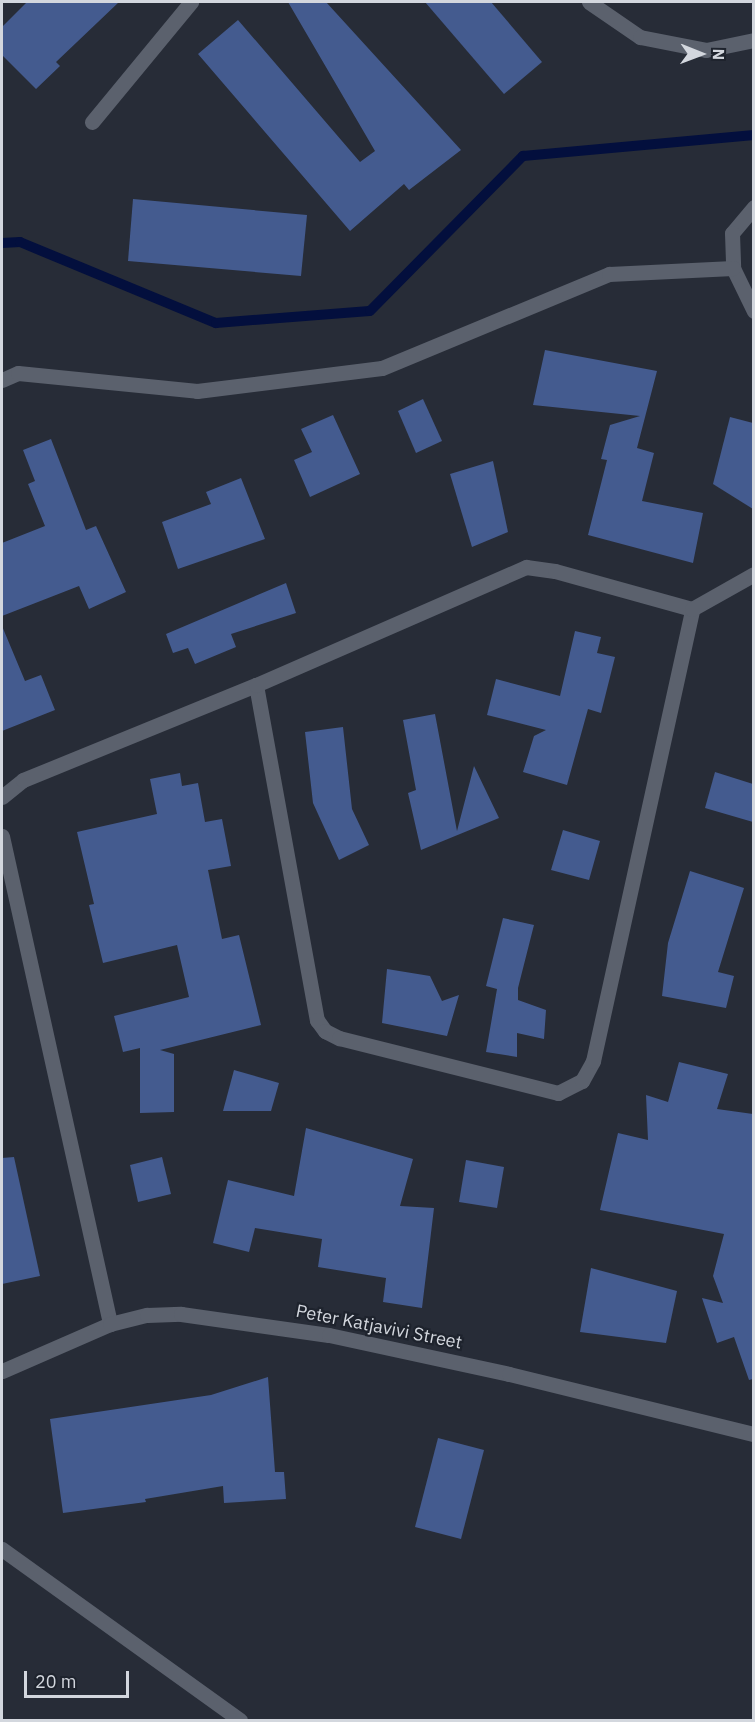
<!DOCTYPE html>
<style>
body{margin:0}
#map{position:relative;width:755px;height:1722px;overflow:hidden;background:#272c37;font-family:"IBM Plex Sans",sans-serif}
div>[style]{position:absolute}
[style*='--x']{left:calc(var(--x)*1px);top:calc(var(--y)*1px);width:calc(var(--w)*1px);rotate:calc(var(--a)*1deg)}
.stream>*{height:10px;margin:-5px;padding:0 5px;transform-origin:5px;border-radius:5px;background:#030f3d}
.building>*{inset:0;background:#445b8f}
.lane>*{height:15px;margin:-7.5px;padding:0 7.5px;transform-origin:7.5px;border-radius:7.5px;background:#5b616d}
.street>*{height:15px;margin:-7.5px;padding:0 7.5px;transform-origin:7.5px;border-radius:7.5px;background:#5b616d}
span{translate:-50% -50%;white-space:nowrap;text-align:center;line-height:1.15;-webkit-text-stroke:4.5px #1e232d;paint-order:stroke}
.street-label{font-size:18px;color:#d3d7de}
.frame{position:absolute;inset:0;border:3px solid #d3d7de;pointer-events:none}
.north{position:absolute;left:671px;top:24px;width:60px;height:60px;-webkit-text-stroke:4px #1e232d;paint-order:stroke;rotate:91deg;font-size:16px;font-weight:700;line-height:24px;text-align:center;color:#d3d7de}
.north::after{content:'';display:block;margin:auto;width:21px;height:27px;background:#d3d7de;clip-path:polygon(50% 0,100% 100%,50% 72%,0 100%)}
.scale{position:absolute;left:24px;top:1671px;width:105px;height:27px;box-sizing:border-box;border:3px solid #d3d7de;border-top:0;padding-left:8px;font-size:18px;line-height:21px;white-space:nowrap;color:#d3d7de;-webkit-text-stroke:4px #1e232d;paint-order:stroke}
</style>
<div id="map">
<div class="stream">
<div style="--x:2;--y:243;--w:18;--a:-3"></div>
<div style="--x:20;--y:242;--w:212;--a:22.5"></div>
<div style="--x:216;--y:323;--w:154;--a:-4.5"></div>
<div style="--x:370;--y:311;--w:218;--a:-45.4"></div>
<div style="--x:523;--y:156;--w:232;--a:-5.2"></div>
</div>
<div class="building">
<div style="clip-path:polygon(27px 2px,119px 2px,56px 62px,60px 66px,36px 89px,2px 55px,2px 27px)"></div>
<div style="clip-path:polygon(288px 2px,326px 2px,461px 150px,409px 190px,404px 184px,350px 231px,198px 54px,238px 20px,360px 162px,375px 151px)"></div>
<div style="clip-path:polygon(425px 2px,491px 2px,542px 62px,504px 94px)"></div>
<div style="clip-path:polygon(133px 199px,307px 215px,301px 276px,128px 261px)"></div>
<div style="clip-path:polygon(545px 350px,657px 371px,637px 448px,654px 453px,642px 501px,703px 513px,693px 563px,588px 535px,607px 460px,601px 459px,610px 425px,640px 416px,533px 405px)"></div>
<div style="clip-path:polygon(423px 399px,442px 441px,416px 453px,398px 411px)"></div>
<div style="clip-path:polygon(333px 415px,360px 474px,310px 497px,294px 460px,312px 452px,301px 429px)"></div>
<div style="clip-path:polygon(730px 417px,753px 423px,753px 509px,713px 484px)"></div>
<div style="clip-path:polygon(51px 439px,86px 530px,96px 526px,126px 592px,89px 609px,79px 586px,2px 616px,2px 543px,45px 526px,28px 484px,35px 481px,23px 450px)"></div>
<div style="clip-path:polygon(493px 461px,508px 532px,472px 547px,450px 474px)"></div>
<div style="clip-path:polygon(241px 478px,265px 539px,178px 569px,162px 522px,211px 504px,206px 492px)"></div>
<div style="clip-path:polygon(286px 583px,296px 613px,231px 634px,236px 647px,195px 664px,188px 648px,173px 653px,166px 634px)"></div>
<div style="clip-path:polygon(2px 626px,25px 681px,41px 675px,55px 710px,2px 731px)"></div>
<div style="clip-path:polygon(575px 631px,601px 637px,597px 653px,615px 657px,601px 713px,588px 709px,567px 785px,523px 772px,534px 736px,546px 730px,487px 715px,496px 679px,560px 696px)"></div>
<div style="clip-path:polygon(435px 714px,457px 831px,474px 766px,499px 818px,421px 850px,408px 793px,416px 790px,403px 720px)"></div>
<div style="clip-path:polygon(343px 727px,352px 809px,369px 845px,339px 860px,313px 803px,305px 732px)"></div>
<div style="clip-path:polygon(715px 772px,753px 784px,753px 822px,705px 808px)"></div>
<div style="clip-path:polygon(180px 773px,182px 786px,198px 783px,205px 822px,222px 819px,231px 866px,208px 870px,222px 939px,239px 935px,261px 1025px,160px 1050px,174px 1054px,174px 1112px,140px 1113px,140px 1048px,123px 1052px,114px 1016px,189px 997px,177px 945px,103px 963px,89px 905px,94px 904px,77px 832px,157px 814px,150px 779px)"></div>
<div style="clip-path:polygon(563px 830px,600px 841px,589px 880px,551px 870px)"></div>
<div style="clip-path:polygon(690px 871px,744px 888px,718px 972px,734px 976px,726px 1008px,662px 996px,668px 943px)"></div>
<div style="clip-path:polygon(503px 918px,534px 925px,518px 988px,518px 1000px,546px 1010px,544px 1039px,517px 1033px,517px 1057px,486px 1052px,497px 989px,486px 986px)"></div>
<div style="clip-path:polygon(387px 969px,430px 976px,442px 1001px,459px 995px,447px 1036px,382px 1023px)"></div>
<div style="clip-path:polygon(679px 1062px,728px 1074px,717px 1109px,753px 1114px,753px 1379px,749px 1380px,734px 1337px,717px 1343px,702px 1298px,723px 1303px,713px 1276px,724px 1234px,600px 1210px,618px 1133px,648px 1140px,646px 1095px,668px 1102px)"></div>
<div style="clip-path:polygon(234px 1070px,279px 1083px,271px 1111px,223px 1111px)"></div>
<div style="clip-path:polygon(306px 1128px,413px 1159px,400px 1206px,434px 1208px,422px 1308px,383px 1302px,386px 1278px,318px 1267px,322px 1239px,255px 1228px,249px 1252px,213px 1243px,228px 1180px,294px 1196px)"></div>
<div style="clip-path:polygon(14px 1157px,40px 1276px,2px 1284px,2px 1158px)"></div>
<div style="clip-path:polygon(162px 1157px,171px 1194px,138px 1202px,130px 1165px)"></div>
<div style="clip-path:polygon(466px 1160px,504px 1167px,497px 1208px,459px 1202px)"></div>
<div style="clip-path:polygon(591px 1268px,677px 1291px,666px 1343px,580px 1332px)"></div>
<div style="clip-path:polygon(268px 1377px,275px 1472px,284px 1472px,286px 1499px,224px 1503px,223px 1486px,145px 1499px,146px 1502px,63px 1513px,50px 1419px,211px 1395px)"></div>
<div style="clip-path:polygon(438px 1438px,484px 1450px,461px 1539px,415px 1527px)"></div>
</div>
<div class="lane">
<div style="--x:2;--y:1549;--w:293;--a:35.7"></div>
</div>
<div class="street">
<div style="--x:589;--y:2;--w:62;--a:34.5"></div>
<div style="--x:640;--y:37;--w:67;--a:11.1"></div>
<div style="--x:706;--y:50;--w:49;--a:-11.8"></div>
<div style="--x:92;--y:122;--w:156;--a:-50.5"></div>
<div style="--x:754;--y:207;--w:34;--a:130"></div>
<div style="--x:732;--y:233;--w:35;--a:88"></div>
<div style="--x:733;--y:268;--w:48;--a:64"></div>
<div style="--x:2;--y:380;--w:17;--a:-24"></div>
<div style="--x:18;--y:373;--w:180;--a:5.7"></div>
<div style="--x:197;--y:391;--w:186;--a:-7.1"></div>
<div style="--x:382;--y:368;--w:246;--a:-22.5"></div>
<div style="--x:609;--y:274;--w:124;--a:-2.8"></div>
<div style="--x:256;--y:685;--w:341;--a:79.7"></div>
<div style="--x:317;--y:1020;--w:14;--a:54"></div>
<div style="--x:325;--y:1031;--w:16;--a:27"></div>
<div style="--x:339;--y:1038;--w:226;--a:14.1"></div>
<div style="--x:558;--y:1093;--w:27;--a:-27"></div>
<div style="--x:582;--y:1081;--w:23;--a:-61"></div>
<div style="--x:593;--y:1061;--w:463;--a:-77.6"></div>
<div style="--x:2;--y:797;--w:27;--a:-39"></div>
<div style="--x:23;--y:780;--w:252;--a:-22.2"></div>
<div style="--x:256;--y:685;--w:295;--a:-23.6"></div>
<div style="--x:526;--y:567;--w:29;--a:8"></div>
<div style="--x:555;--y:571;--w:142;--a:15.5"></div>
<div style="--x:692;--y:609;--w:71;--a:-29.4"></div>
<div style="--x:2;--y:836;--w:500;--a:77.5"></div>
<div style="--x:2;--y:1371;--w:118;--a:-23.5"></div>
<div style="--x:110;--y:1324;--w:38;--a:-14"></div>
<div style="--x:147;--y:1315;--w:34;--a:-2"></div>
<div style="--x:181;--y:1314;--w:149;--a:8.1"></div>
<div style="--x:329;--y:1335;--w:184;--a:12.2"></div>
<div style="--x:509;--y:1374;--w:252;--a:13.8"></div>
</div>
<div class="street-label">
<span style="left:379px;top:1327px;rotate:11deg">Peter Katjavivi Street</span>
</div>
<div class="frame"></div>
<div class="north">N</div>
<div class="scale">20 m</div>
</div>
